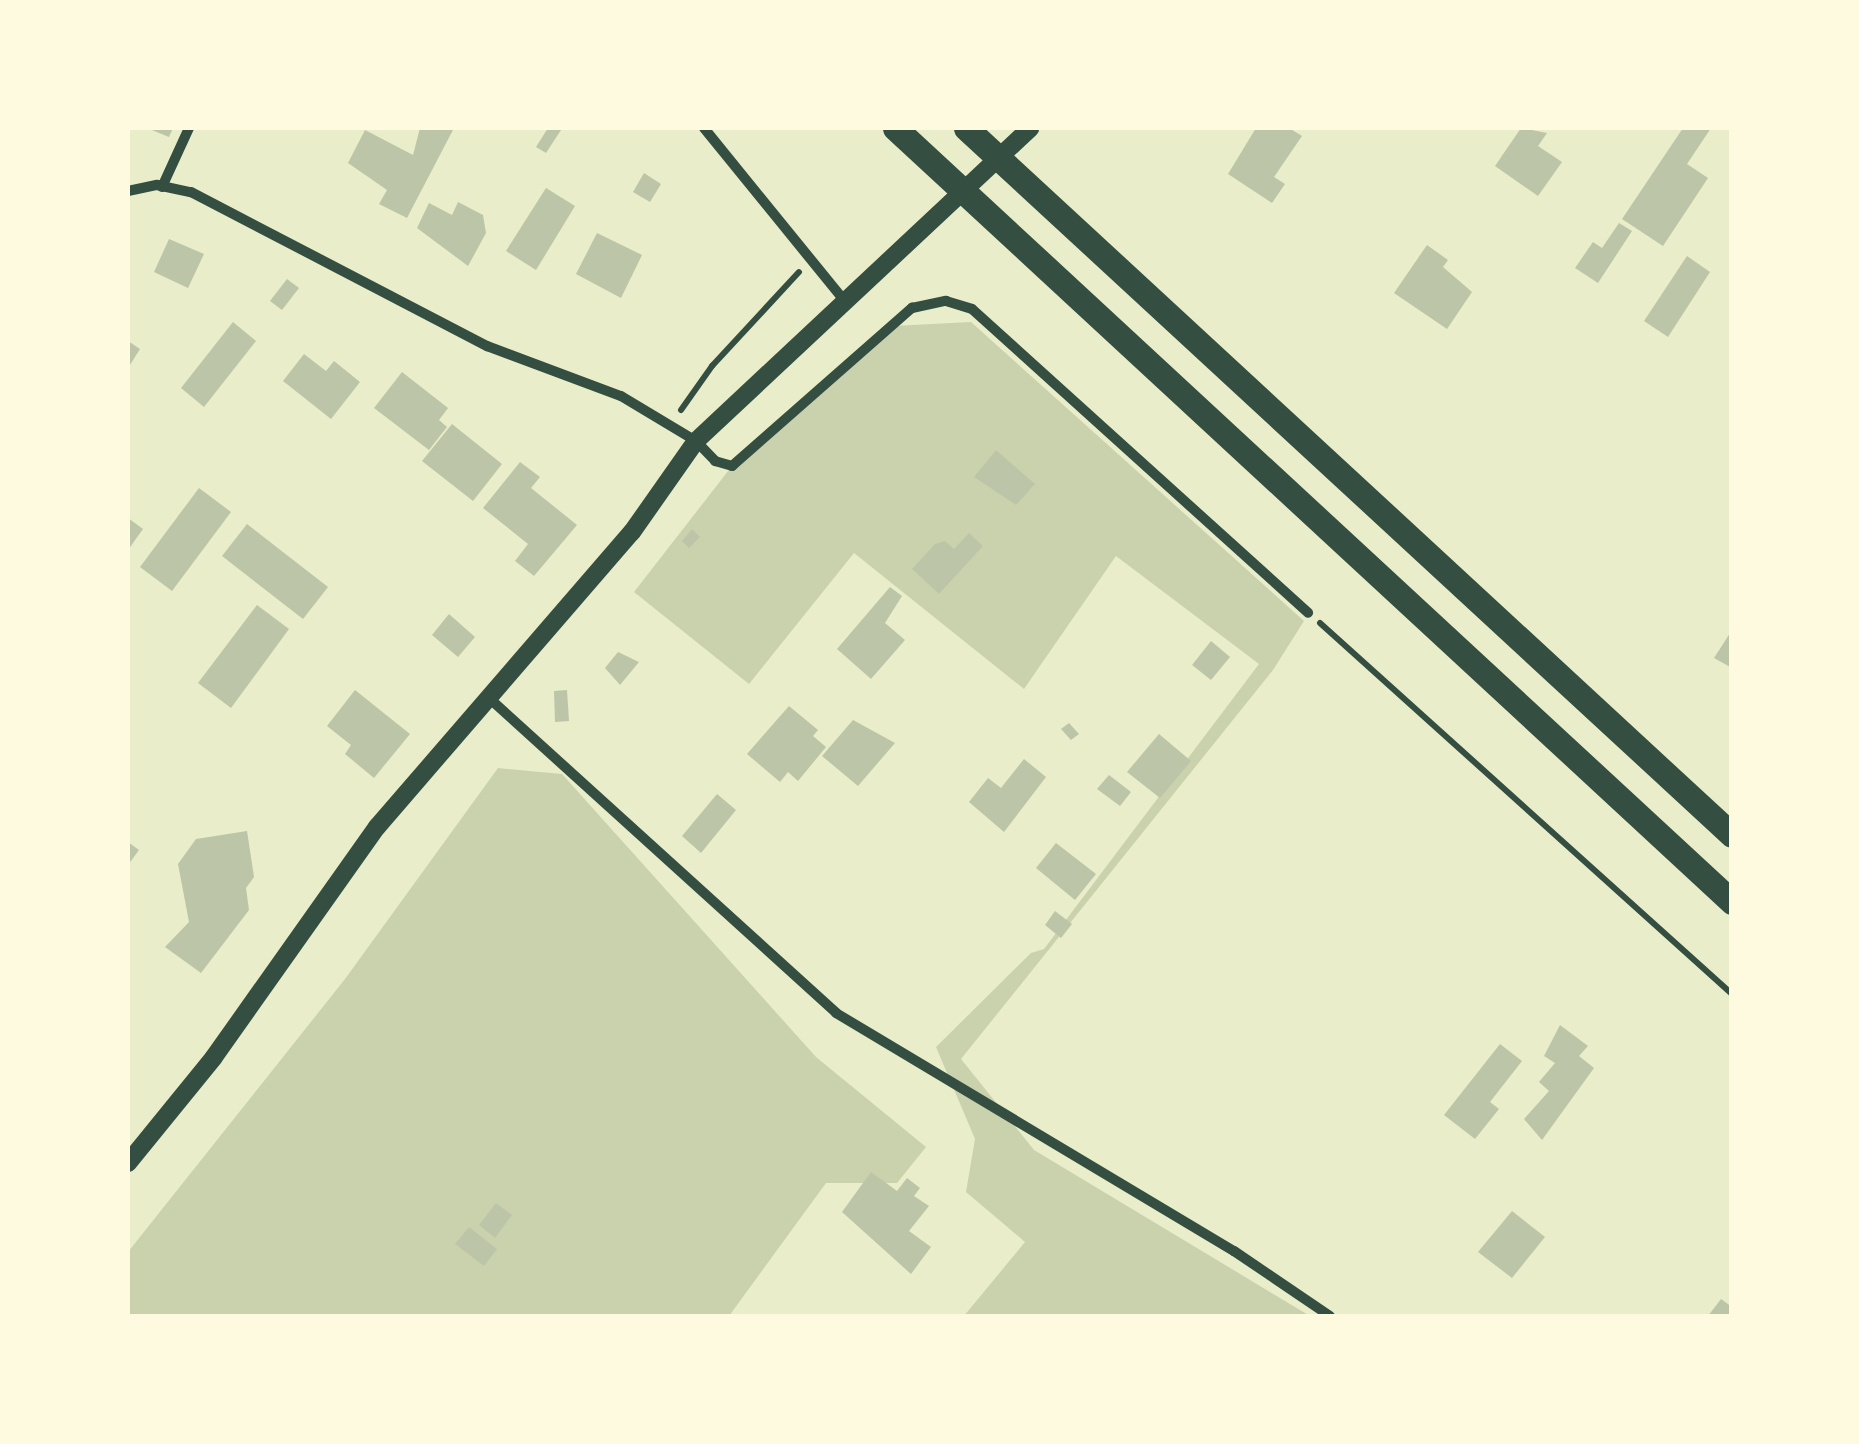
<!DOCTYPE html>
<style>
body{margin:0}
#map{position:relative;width:1859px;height:1444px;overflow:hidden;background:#e9edc9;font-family:"Titillium Web",sans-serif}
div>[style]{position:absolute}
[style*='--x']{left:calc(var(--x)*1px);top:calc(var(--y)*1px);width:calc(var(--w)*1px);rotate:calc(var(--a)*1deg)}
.green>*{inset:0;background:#cad2ad}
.building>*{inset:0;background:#bcc5a7}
.path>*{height:6px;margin:-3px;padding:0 3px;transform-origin:3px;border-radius:3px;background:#344e41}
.minor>*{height:10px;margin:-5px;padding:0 5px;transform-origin:5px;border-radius:5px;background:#344e41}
.tertiary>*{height:18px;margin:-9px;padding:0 9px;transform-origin:9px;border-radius:9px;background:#344e41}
.trunk>*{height:25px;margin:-12.5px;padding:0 12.5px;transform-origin:12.5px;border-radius:12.5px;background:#344e41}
span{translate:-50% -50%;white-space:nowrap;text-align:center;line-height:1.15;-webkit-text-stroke:10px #fefae0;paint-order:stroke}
.frame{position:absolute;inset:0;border:130px solid #fefae0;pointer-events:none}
</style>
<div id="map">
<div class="green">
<div style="clip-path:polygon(971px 322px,1304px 621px,1273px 670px,961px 1059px,1034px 1150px,1310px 1316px,964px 1316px,1025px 1242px,966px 1192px,975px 1139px,936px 1047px,1031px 953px,1044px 949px,1259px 664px,1116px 556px,1024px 689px,854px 553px,749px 684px,634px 592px,732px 466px,893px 326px)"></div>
<div style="clip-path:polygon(498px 768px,562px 774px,816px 1057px,926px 1147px,897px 1183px,826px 1183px,729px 1316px,128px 1316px,128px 1252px,345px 979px)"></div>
</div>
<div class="building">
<div style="clip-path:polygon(147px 128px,173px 128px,169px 137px)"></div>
<div style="clip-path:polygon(420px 128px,454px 128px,407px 218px,379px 204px,387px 190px,348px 163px,365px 130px,413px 155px)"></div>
<div style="clip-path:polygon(548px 128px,561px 130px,546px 153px,536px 147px)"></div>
<div style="clip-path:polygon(1256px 128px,1289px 128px,1302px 136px,1274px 177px,1285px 184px,1272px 203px,1228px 174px)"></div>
<div style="clip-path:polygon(1521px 128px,1547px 133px,1538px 146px,1562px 162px,1538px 196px,1495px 166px)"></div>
<div style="clip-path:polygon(1683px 128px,1711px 128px,1687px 164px,1708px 178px,1663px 246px,1622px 219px)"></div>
<div style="clip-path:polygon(644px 173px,661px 184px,650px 202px,633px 192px)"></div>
<div style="clip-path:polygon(546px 188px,575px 206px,536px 270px,506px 251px)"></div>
<div style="clip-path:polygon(458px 202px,483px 215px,486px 233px,468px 266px,417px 228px,429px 203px,452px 215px)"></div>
<div style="clip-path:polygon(1619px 223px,1632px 231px,1598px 283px,1575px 268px,1593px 242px,1602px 248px)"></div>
<div style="clip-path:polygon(597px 233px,642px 255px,621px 298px,576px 274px)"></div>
<div style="clip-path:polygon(169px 239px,204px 254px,188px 288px,154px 272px)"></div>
<div style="clip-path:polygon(1427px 245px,1448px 260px,1443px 267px,1472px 292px,1447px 329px,1394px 293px)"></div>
<div style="clip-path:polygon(1687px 256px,1710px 272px,1668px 337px,1644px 321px)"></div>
<div style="clip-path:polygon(287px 279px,299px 288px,282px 310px,270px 301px)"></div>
<div style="clip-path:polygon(233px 322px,256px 341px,204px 407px,181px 388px)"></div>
<div style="clip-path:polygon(128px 341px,140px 349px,128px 368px)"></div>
<div style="clip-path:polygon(304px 354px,326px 371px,334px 361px,360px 382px,331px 419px,283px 381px)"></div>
<div style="clip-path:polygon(402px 372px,448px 408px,439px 420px,447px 427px,429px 450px,374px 408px)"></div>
<div style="clip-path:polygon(452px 424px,502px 464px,473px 501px,422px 461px)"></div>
<div style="clip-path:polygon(996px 450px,1035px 484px,1016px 505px,974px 477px)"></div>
<div style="clip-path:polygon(520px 462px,540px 477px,531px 488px,577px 525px,534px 576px,515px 561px,528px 544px,483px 508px)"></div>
<div style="clip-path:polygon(199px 488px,231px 512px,172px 591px,140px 567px)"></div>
<div style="clip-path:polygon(128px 518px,143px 529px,128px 550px)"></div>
<div style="clip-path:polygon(247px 524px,328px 587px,303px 619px,222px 556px)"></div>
<div style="clip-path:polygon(692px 529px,700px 537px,689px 548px,682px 541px)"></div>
<div style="clip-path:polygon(969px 533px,983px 546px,939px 594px,912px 569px,935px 544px,945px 541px,954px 549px)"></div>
<div style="clip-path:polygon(890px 587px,902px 596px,885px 623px,905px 640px,871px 679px,837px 649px)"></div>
<div style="clip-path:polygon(257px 605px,289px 629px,231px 708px,198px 683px)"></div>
<div style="clip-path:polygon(449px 614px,475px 637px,458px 657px,432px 635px)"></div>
<div style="clip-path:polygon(1732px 630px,1732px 668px,1714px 658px)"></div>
<div style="clip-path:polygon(1211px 641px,1230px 657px,1211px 680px,1192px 665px)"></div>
<div style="clip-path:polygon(618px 652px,639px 662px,620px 685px,605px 668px)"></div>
<div style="clip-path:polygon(355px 690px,410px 734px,374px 778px,345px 754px,351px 745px,327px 726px)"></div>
<div style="clip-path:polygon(567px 690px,569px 721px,555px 722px,554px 691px)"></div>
<div style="clip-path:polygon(789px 706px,818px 730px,813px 736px,826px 747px,798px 781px,788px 772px,780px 782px,747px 754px)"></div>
<div style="clip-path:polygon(853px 720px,895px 743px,858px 786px,822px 756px)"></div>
<div style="clip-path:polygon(1069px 723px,1079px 734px,1071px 740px,1061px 729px)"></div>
<div style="clip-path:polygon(1159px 734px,1191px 761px,1160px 798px,1127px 772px)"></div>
<div style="clip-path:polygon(1024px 759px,1046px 777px,1004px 832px,969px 802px,988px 778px,1001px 788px)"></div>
<div style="clip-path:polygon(1109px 775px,1131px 792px,1120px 806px,1097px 789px)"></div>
<div style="clip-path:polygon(717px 794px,736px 810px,701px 853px,682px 836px)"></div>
<div style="clip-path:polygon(247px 831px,254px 877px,246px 888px,249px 910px,201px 973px,165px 947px,189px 922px,178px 864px,196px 839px)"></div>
<div style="clip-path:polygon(128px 842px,139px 850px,128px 865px)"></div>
<div style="clip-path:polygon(1056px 843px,1096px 874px,1075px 900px,1036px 868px)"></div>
<div style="clip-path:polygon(1055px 911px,1072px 924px,1061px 938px,1045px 925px)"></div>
<div style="clip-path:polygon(1560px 1025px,1588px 1046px,1579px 1056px,1594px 1068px,1542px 1140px,1524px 1119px,1549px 1091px,1539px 1082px,1555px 1063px,1544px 1056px)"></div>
<div style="clip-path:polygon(1500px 1044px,1522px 1061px,1490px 1102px,1499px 1109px,1475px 1139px,1444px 1115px)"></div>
<div style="clip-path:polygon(871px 1172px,897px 1191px,907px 1178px,920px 1188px,914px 1196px,929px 1206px,909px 1231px,931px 1247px,911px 1274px,842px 1212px)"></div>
<div style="clip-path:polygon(496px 1203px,512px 1215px,495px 1238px,479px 1225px)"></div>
<div style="clip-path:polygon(1512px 1211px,1545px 1237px,1512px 1278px,1478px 1252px)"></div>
<div style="clip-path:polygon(469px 1227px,497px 1249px,484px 1266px,455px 1244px)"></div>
<div style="clip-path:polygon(1721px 1299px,1732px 1307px,1732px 1316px,1708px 1316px)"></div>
</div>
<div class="path">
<div style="--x:681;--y:410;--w:54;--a:-54.8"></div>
<div style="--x:712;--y:366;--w:128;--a:-47.2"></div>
<div style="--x:1320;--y:623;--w:554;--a:42"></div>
</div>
<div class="minor">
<div style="--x:704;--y:128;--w:219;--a:50.9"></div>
<div style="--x:162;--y:187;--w:65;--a:-65.4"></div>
<div style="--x:128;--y:191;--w:30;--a:-12"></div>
<div style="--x:157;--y:185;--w:35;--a:12"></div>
<div style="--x:191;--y:192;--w:334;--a:27.5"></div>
<div style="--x:487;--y:346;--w:143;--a:20.5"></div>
<div style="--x:621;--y:396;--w:87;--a:31"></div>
<div style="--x:696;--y:441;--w:28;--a:46"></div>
<div style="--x:715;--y:461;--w:18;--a:16"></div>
<div style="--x:732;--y:466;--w:240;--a:-41.3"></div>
<div style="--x:912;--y:308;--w:35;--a:-12"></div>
<div style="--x:946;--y:301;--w:27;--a:17"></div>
<div style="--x:972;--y:309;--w:453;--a:42.1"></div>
<div style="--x:489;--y:698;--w:469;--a:42.2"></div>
<div style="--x:836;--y:1013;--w:464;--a:30.9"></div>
<div style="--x:1234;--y:1251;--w:116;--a:34.1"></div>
</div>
<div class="tertiary">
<div style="--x:128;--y:1163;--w:136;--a:-50.9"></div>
<div style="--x:214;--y:1057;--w:282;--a:-54.7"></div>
<div style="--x:377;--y:827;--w:390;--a:-49.2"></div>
<div style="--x:632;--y:532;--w:111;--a:-54.9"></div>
<div style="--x:696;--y:441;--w:458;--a:-43.1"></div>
</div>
<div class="trunk">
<div style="--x:895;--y:128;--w:1140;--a:42.76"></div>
<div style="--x:966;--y:128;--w:1042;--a:42.71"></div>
</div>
<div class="frame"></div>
</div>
